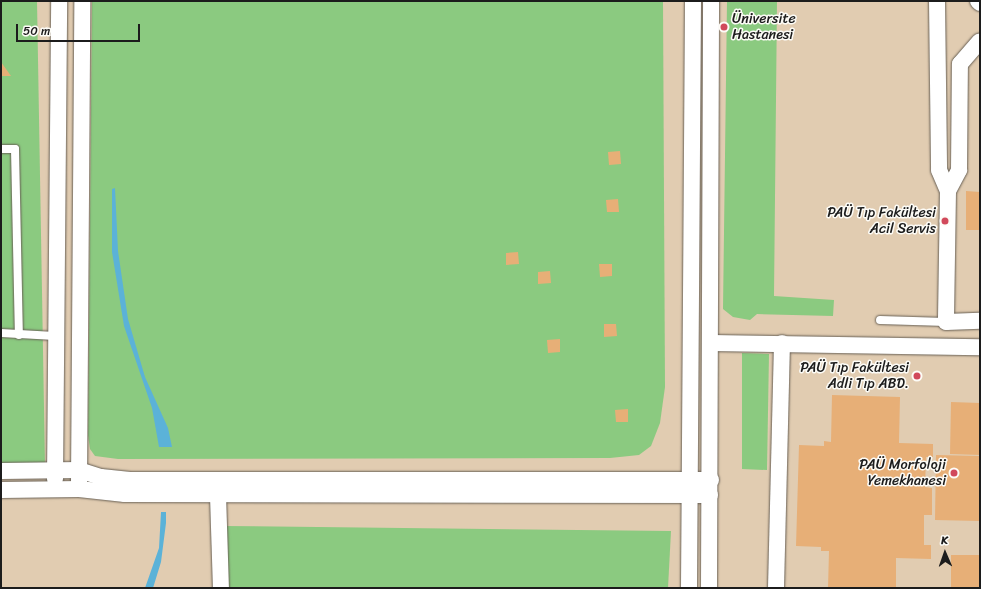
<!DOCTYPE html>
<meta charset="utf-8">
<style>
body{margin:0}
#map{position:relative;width:981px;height:589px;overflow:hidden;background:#f2dbbd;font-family:Sriracha,sans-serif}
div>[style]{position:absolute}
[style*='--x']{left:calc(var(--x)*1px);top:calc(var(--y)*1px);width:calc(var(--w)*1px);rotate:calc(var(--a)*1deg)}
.built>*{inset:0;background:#e1ccb1}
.green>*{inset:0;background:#8bca80}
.water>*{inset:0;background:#5bb2d8}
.building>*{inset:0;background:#e7af77}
.roads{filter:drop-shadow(0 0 1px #675f54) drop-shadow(0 0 1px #675f54)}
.lane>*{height:8px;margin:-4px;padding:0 4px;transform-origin:4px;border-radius:4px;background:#fff}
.street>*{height:16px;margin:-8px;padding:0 8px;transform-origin:8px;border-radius:8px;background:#fff}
.dots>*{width:11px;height:11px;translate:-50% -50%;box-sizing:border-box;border:2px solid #fdfcf7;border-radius:50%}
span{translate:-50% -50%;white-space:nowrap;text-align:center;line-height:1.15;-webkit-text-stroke:3px #fdfcf7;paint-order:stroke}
.poi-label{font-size:14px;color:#1c1c1c}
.left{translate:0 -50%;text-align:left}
.right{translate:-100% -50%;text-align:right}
.frame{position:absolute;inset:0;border:2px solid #1c1c1c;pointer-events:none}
.north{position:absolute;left:925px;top:533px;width:40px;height:40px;-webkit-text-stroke:3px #fdfcf7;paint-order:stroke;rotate:358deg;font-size:11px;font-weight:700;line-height:16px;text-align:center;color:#1c1c1c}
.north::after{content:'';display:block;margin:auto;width:14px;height:18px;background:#1c1c1c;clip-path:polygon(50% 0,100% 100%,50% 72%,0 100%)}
.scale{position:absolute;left:16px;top:24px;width:124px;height:18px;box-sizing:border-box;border:2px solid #1c1c1c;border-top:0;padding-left:5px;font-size:12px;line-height:14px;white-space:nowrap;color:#1c1c1c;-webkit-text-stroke:3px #fdfcf7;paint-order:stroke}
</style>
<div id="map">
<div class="built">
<div style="clip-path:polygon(1px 1px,980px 1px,980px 588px,1px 588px)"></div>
</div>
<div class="green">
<div style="clip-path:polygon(1px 1px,37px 1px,45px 466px,1px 469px)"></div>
<div style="clip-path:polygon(92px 1px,663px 1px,665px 387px,660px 423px,651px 446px,639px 455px,610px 458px,118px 459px,95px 456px,90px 449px,88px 435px)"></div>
<div style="clip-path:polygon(727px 1px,777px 1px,774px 296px,834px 300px,833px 316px,757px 314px,750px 320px,733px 317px,723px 309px)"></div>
<div style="clip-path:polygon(742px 353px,769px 354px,767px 470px,742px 469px)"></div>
<div style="clip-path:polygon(223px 526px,671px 531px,668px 588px,223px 588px)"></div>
</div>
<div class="water">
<div style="clip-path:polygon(115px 188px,118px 251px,128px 319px,145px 377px,168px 428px,172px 447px,159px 447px,152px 408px,124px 326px,112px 252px,112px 189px)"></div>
<div style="clip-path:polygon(161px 512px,166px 512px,166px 523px,161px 562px,153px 588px,145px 588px,159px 548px)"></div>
</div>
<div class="building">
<div style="clip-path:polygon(1px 62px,11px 76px,1px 76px)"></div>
<div style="clip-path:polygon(620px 151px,621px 164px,609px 165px,608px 152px)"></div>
<div style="clip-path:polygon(966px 191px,980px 192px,980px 230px,966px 230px)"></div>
<div style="clip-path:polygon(618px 199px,619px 212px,607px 212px,606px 200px)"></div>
<div style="clip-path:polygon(518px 252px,519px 264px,506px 265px,506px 253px)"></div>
<div style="clip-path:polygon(599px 264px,612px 264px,612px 276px,600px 277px)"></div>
<div style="clip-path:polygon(550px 271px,551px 283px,538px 284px,538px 272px)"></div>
<div style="clip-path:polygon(604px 324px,616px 324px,617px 336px,604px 337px)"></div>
<div style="clip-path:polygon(560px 339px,560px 352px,548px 353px,547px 340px)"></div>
<div style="clip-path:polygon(832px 395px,900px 397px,899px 443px,933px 444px,933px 457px,926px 457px,925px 487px,932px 488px,932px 515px,924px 515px,924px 545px,931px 545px,931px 559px,896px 558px,896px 588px,828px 588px,829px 551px,821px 551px,821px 547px,796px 546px,799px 445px,824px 446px,824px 441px,831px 442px)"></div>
<div style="clip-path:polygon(951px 402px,980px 403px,980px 455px,950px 454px)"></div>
<div style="clip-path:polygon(628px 409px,628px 422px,616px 422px,615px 410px)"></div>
<div style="clip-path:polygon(936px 455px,980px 456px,980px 521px,935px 520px)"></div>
<div style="clip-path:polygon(951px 555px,980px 555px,980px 588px,951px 588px)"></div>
</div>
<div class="roads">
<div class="lane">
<div style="--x:1;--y:149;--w:14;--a:0"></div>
<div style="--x:15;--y:149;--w:186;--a:88.8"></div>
<div style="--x:880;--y:320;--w:66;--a:1.7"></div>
<div style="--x:1;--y:333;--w:54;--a:3.2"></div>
</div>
<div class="street">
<div style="--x:937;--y:1;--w:169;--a:89.3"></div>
<div style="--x:939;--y:170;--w:23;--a:67"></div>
<div style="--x:948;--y:191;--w:131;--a:90.9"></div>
<div style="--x:946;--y:322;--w:34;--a:-2"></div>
<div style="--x:978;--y:1;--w:3;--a:45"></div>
<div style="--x:948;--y:191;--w:24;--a:-62"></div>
<div style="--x:959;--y:170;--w:106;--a:-89.5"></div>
<div style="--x:960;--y:64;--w:30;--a:-49"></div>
<div style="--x:711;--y:343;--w:269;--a:0.9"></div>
<div style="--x:1;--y:471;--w:78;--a:-0.7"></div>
<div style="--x:79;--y:470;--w:23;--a:18"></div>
<div style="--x:101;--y:477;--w:29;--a:6"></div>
<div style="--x:130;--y:480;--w:581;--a:0"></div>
<div style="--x:55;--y:479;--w:478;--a:-89.5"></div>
<div style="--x:79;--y:482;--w:481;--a:-89.6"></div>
<div style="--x:1;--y:490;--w:78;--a:-0.7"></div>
<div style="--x:79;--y:489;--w:46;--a:6.2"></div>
<div style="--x:125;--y:494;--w:585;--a:0.1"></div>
<div style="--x:218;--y:495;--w:93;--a:88.2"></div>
<div style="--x:689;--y:588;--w:587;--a:-89.61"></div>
<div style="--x:709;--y:588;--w:587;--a:-89.8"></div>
<div style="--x:776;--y:588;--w:245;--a:-88.6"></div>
</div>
</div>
<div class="dots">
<div style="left:724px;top:27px;background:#d1495b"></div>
<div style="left:945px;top:221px;background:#d1495b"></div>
<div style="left:917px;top:376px;background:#d1495b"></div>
<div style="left:954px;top:473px;background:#d1495b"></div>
</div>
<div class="poi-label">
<span class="left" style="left:732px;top:27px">Üniversite<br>Hastanesi</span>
<span class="right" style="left:936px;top:221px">PAÜ Tıp Fakültesi<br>Acil Servis</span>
<span class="right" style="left:909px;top:376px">PAÜ Tıp Fakültesi<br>Adli Tıp ABD.</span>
<span class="right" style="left:946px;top:473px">PAÜ Morfoloji<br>Yemekhanesi</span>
</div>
<div class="frame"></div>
<div class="north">K</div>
<div class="scale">50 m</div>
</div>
